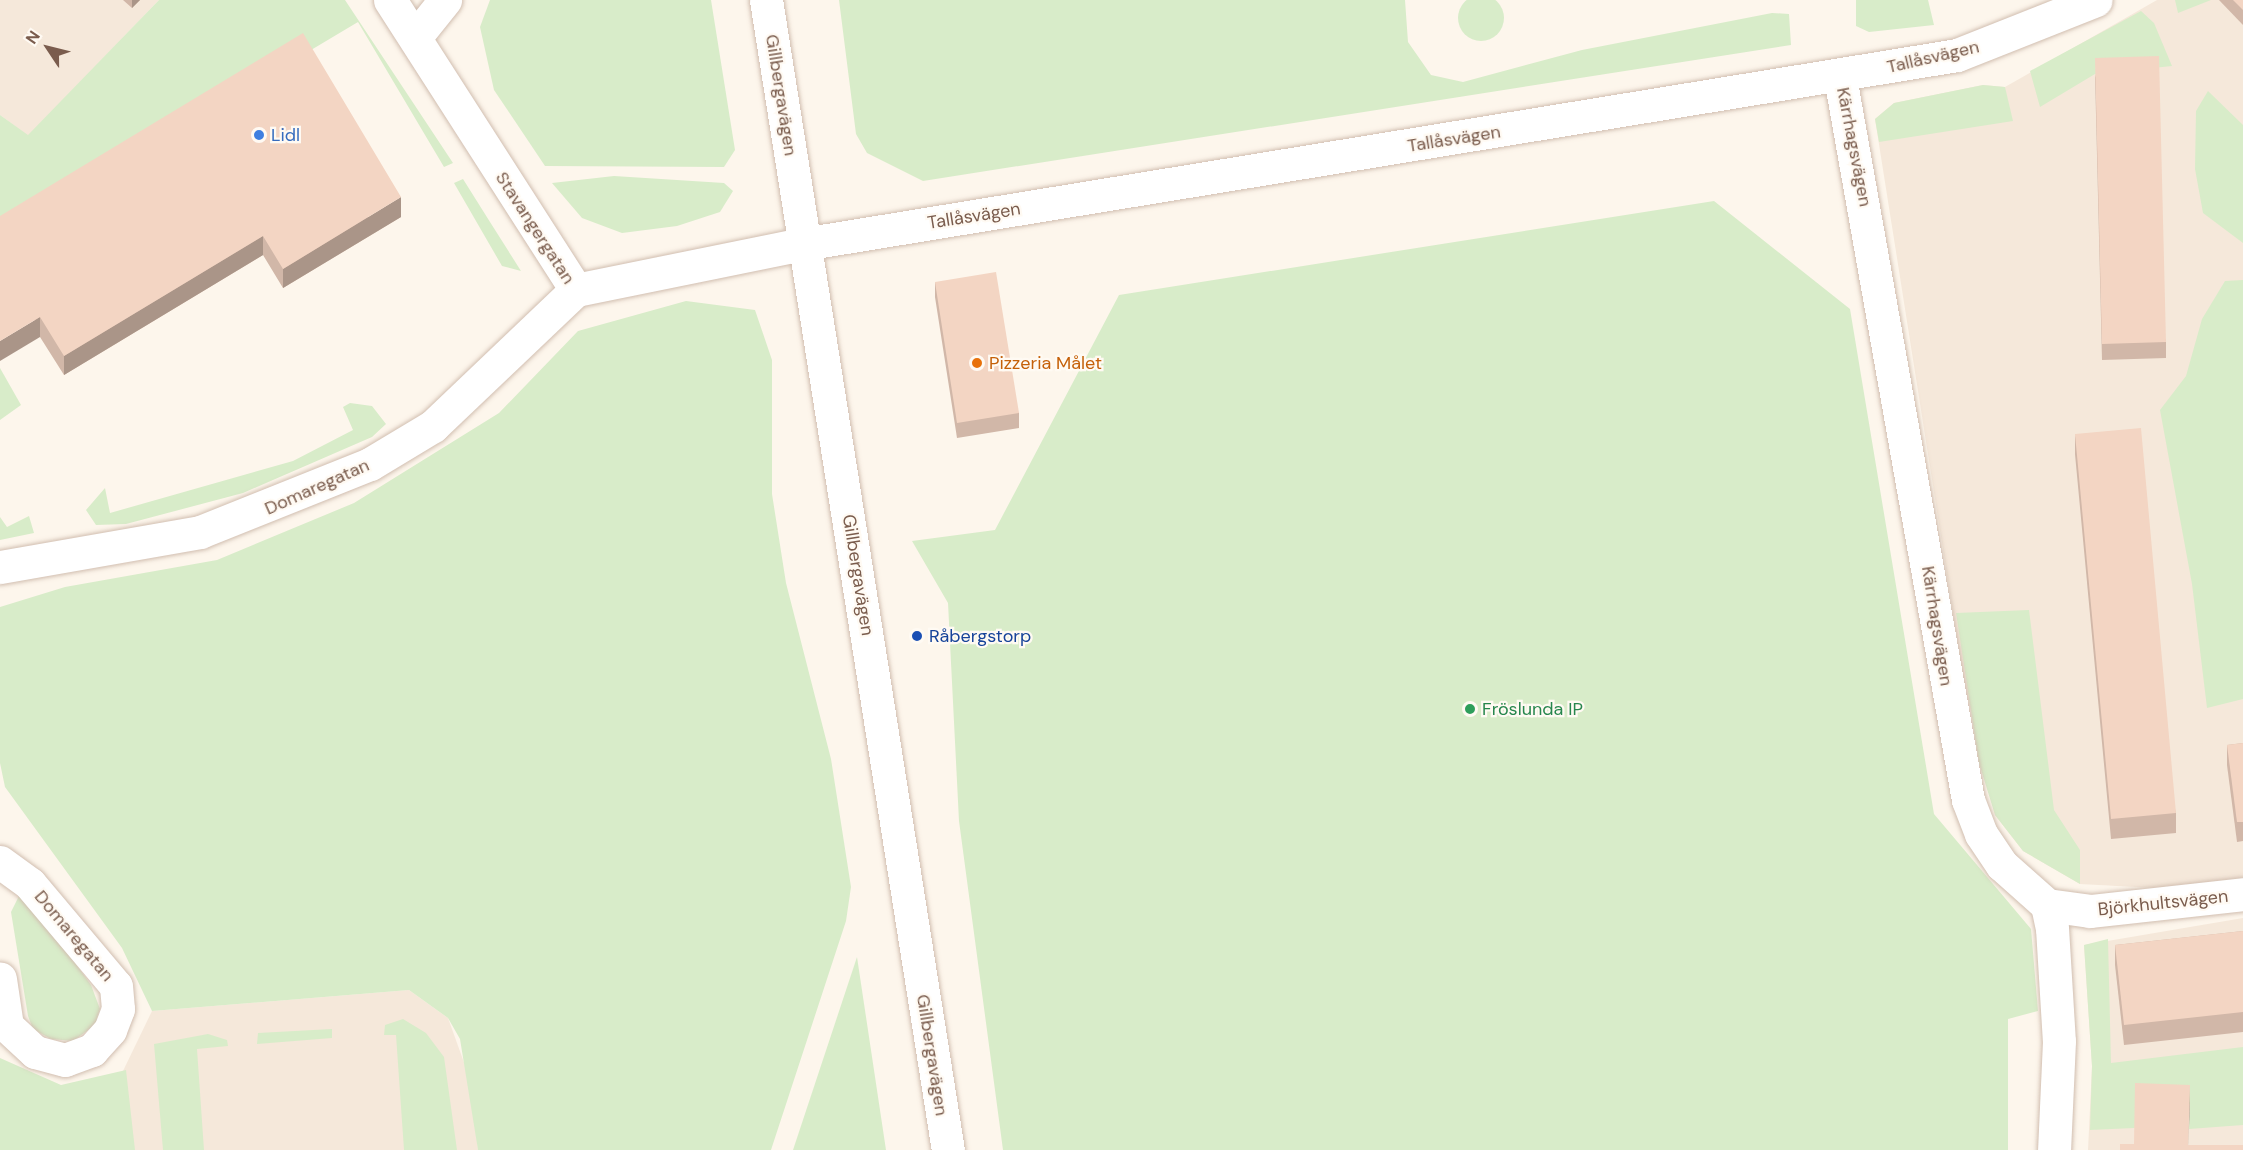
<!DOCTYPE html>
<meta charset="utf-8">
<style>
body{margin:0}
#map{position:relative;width:2243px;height:1150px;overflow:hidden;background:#fdf6ec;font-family:"DM Sans",sans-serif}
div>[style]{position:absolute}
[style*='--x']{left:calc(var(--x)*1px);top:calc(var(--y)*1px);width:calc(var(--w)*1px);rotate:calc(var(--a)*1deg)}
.residential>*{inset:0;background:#f5e8da}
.green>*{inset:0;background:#d8ecc9}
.round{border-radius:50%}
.roads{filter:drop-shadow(0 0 2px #d1beb0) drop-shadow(0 0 2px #d1beb0)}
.minor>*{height:33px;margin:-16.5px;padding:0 16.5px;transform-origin:16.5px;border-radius:16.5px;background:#fff}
.wall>*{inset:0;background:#d1b7a8}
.shaded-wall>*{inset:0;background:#aa9588}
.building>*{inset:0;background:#f3d5c3}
.dots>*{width:16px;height:16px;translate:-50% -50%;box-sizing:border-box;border:3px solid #fffaf3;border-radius:50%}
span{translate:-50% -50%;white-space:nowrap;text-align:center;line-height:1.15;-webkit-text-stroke:4.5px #fffaf3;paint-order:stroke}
.street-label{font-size:18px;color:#7a5c4d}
.shop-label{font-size:18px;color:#366cbe}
.left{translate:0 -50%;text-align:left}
.food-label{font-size:18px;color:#c56008}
.transit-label{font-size:18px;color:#164399}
.leisure-label{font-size:18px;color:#27864d}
.north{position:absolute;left:18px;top:18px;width:60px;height:60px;-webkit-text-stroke:4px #fffaf3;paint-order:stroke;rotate:305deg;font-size:16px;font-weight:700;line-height:24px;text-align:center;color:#7a5c4d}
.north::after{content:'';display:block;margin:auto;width:21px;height:27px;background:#7a5c4d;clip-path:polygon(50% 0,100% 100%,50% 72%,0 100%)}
</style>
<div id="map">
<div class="residential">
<div style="clip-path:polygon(0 0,159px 0,28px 136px,0 115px)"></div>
<div style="clip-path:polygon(2157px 0,2243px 0,2243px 878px,2155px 888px,2080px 884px,2023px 851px,1995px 815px,1964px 682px,1875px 119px,1894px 103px,1983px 85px,2005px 87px)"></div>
<div style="clip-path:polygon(2243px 918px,2243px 1150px,2088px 1150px,2092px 1066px,2084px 945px)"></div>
<div style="clip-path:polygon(409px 990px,448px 1018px,471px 1082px,478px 1150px,134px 1150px,123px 1071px,152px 1011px)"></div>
</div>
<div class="green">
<div class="round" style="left:1458px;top:-5px;width:46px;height:46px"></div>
<div style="clip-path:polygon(159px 0,345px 0,453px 163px,444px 167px,358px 22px,0 235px,0 115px,28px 135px)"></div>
<div style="clip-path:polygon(490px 0,711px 0,735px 150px,724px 167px,545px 166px,494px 90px,480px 27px)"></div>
<div style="clip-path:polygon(839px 0,1405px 0,1408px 42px,1431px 75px,1463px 82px,1582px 50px,1772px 13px,1789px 14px,1791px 45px,923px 181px,867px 153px,856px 134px)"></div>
<div style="clip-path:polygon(1856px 0,1928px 0,1934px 25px,1869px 32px,1856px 26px)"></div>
<div style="clip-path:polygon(2175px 0,2211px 0,2178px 13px)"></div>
<div style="clip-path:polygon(2141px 11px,2154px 23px,2172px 66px,2095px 74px,2040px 107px,2030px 71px)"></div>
<div style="clip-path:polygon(1983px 85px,2005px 87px,2013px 121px,1879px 142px,1875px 119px,1894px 103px)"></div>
<div style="clip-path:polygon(2208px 91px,2243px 125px,2243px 243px,2203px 213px,2195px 169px,2196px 111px)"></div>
<div style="clip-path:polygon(614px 176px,724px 183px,733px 191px,720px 212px,677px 226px,622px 233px,582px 218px,552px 183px)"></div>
<div style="clip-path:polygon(463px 179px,490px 222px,521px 271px,502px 266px,454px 183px)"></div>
<div style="clip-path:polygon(1714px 201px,1850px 309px,1934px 814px,2031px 929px,2038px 1011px,2008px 1019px,2008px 1150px,1003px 1150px,959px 821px,948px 603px,912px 541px,995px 530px,1119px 295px)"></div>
<div style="clip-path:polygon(2243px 280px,2243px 699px,2207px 708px,2192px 584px,2160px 410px,2186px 376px,2202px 319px,2225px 281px)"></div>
<div style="clip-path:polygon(686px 301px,755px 310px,772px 360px,772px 494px,786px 583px,831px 759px,851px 887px,846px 921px,771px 1150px,478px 1150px,460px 1039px,448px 1018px,409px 990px,152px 1011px,122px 948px,5px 787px,0 763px,0 607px,65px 587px,217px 560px,354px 503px,499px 413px,578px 331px)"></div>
<div style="clip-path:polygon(0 368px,21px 405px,0 420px)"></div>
<div style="clip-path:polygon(350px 403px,372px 406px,386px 424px,372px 437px,243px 493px,126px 524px,96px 525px,86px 510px,105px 488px,110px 513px,293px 461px,353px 430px,343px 407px)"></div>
<div style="clip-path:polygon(29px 516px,34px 533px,0 540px,0 517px,7px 527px)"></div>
<div style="clip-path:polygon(2029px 610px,2054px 810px,2080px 850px,2080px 884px,2023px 851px,1995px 815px,1979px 763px,1956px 613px)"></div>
<div style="clip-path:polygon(19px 896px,29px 899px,91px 985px,100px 1009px,95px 1025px,73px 1041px,51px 1039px,33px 1029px,28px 1016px,11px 912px)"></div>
<div style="clip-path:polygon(2108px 939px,2111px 1063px,2243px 1047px,2243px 1125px,2189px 1129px,2190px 1104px,2134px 1128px,2090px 1130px,2092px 1066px,2084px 945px)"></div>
<div style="clip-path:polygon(857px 957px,886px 1150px,793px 1150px)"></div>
<div style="clip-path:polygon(403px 1019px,426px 1033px,444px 1057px,457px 1150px,404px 1150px,396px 1035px,384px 1035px,385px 1025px)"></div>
<div style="clip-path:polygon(332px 1029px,332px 1038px,257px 1044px,258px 1033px)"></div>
<div style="clip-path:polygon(208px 1034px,227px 1040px,228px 1046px,197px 1049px,204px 1150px,163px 1150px,154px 1044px)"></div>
<div style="clip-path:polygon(0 1058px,61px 1085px,126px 1070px,135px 1150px,0 1150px)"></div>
</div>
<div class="roads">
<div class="minor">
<div style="--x:390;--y:0;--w:345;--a:57.3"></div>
<div style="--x:576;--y:290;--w:232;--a:-11.5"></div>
<div style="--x:803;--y:244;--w:1169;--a:-9.3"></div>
<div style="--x:1957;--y:55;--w:149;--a:-21.6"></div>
<div style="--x:766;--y:0;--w:1164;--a:81.01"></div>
<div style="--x:417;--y:35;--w:45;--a:-51.3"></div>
<div style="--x:1840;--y:77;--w:734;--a:79.96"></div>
<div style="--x:1968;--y:800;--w:36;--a:69"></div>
<div style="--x:1981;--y:834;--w:37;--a:56"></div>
<div style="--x:2002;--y:865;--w:60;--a:41.6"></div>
<div style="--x:2047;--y:905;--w:24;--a:78"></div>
<div style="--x:2052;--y:928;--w:113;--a:86.5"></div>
<div style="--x:2059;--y:1041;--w:109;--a:92.6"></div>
<div style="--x:0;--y:567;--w:203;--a:-9.9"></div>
<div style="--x:200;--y:532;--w:183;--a:-21.8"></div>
<div style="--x:370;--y:464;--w:74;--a:-31.1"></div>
<div style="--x:433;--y:426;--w:197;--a:-43.6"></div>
<div style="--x:0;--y:862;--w:37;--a:36"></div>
<div style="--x:30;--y:884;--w:133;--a:49.9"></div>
<div style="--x:116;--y:986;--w:23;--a:85"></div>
<div style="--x:118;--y:1009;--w:22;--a:111"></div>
<div style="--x:110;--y:1030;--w:27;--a:132"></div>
<div style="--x:92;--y:1050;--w:29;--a:160"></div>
<div style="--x:65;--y:1060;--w:31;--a:-165"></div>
<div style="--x:35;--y:1052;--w:38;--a:-137"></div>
<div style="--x:7;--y:1026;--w:48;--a:-98.5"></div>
<div style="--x:2047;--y:905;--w:43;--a:7.9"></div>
<div style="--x:2090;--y:911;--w:154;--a:-6.3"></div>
</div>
</div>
<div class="wall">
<div style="clip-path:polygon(123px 0,140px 0,132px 8px)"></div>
<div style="clip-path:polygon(2219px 0,2243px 0,2243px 25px)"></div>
<div style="clip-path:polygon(2095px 74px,2166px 342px,2166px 358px,2102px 360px)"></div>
<div style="clip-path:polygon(0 216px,401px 217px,283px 288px,263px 255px,64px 375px,40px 337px)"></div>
<div style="clip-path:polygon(935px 282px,1019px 413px,1019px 428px,957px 438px,935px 297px)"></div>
<div style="clip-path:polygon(2075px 434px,2176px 813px,2176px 833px,2111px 839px,2075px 454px)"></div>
<div style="clip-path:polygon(2243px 743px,2243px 841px,2237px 842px,2227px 765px,2227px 745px)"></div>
<div style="clip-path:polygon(2243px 931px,2243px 1032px,2124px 1045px,2115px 965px,2115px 945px)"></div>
</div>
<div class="shaded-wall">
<div style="clip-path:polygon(132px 0,140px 0,132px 8px)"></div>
<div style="clip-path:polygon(401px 197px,401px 217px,283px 288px,283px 269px)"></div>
<div style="clip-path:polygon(263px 236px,263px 255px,64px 375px,64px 356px)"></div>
<div style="clip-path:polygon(40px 317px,40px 337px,0 361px,0 341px)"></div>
<div style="clip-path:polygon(2190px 1085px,2190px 1104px,2188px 1150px)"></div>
</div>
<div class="building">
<div style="clip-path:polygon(2233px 0,2243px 0,2243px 10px)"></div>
<div style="clip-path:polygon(303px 33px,401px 197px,283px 269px,263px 236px,64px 356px,40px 317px,0 341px,0 216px)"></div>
<div style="clip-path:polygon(2159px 56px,2166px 342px,2102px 344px,2095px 58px)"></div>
<div style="clip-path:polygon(996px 272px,1019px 413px,957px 423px,935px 282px)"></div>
<div style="clip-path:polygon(2141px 428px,2176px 813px,2111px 819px,2075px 434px)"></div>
<div style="clip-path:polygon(2243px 743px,2243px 822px,2237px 822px,2227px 745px)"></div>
<div style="clip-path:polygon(2243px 931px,2243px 1012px,2124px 1025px,2115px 945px)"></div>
<div style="clip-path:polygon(2135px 1083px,2190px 1085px,2188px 1145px,2243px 1145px,2243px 1150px,2120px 1150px,2120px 1144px,2134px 1144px)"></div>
</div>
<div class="dots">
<div style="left:259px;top:135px;background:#3f7fe0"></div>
<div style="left:977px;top:363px;background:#e8710a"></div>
<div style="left:917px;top:636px;background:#1a4fb4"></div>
<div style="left:1470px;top:709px;background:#2e9e5b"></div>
</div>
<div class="street-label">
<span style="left:1933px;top:57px;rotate:-13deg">Tallåsvägen</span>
<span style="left:781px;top:95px;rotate:81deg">Gillbergavägen</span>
<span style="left:1454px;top:139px;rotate:-9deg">Tallåsvägen</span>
<span style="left:1854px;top:147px;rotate:79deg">Kärrhagsvägen</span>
<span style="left:974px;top:216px;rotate:-9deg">Tallåsvägen</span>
<span style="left:535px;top:228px;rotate:57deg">Stavangergatan</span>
<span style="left:317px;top:487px;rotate:-24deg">Domaregatan</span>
<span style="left:858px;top:575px;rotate:81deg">Gillbergavägen</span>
<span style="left:1937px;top:626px;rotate:81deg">Kärrhagsvägen</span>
<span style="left:2163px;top:903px;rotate:-6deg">Björkhultsvägen</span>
<span style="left:74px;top:936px;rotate:50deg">Domaregatan</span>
<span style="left:932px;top:1055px;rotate:81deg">Gillbergavägen</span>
</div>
<div class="shop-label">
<span class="left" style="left:271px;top:135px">Lidl</span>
</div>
<div class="food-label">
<span class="left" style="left:989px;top:363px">Pizzeria Målet</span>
</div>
<div class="transit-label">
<span class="left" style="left:929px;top:636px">Råbergstorp</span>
</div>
<div class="leisure-label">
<span class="left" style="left:1482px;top:709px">Fröslunda IP</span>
</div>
<div class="north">N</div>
</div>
